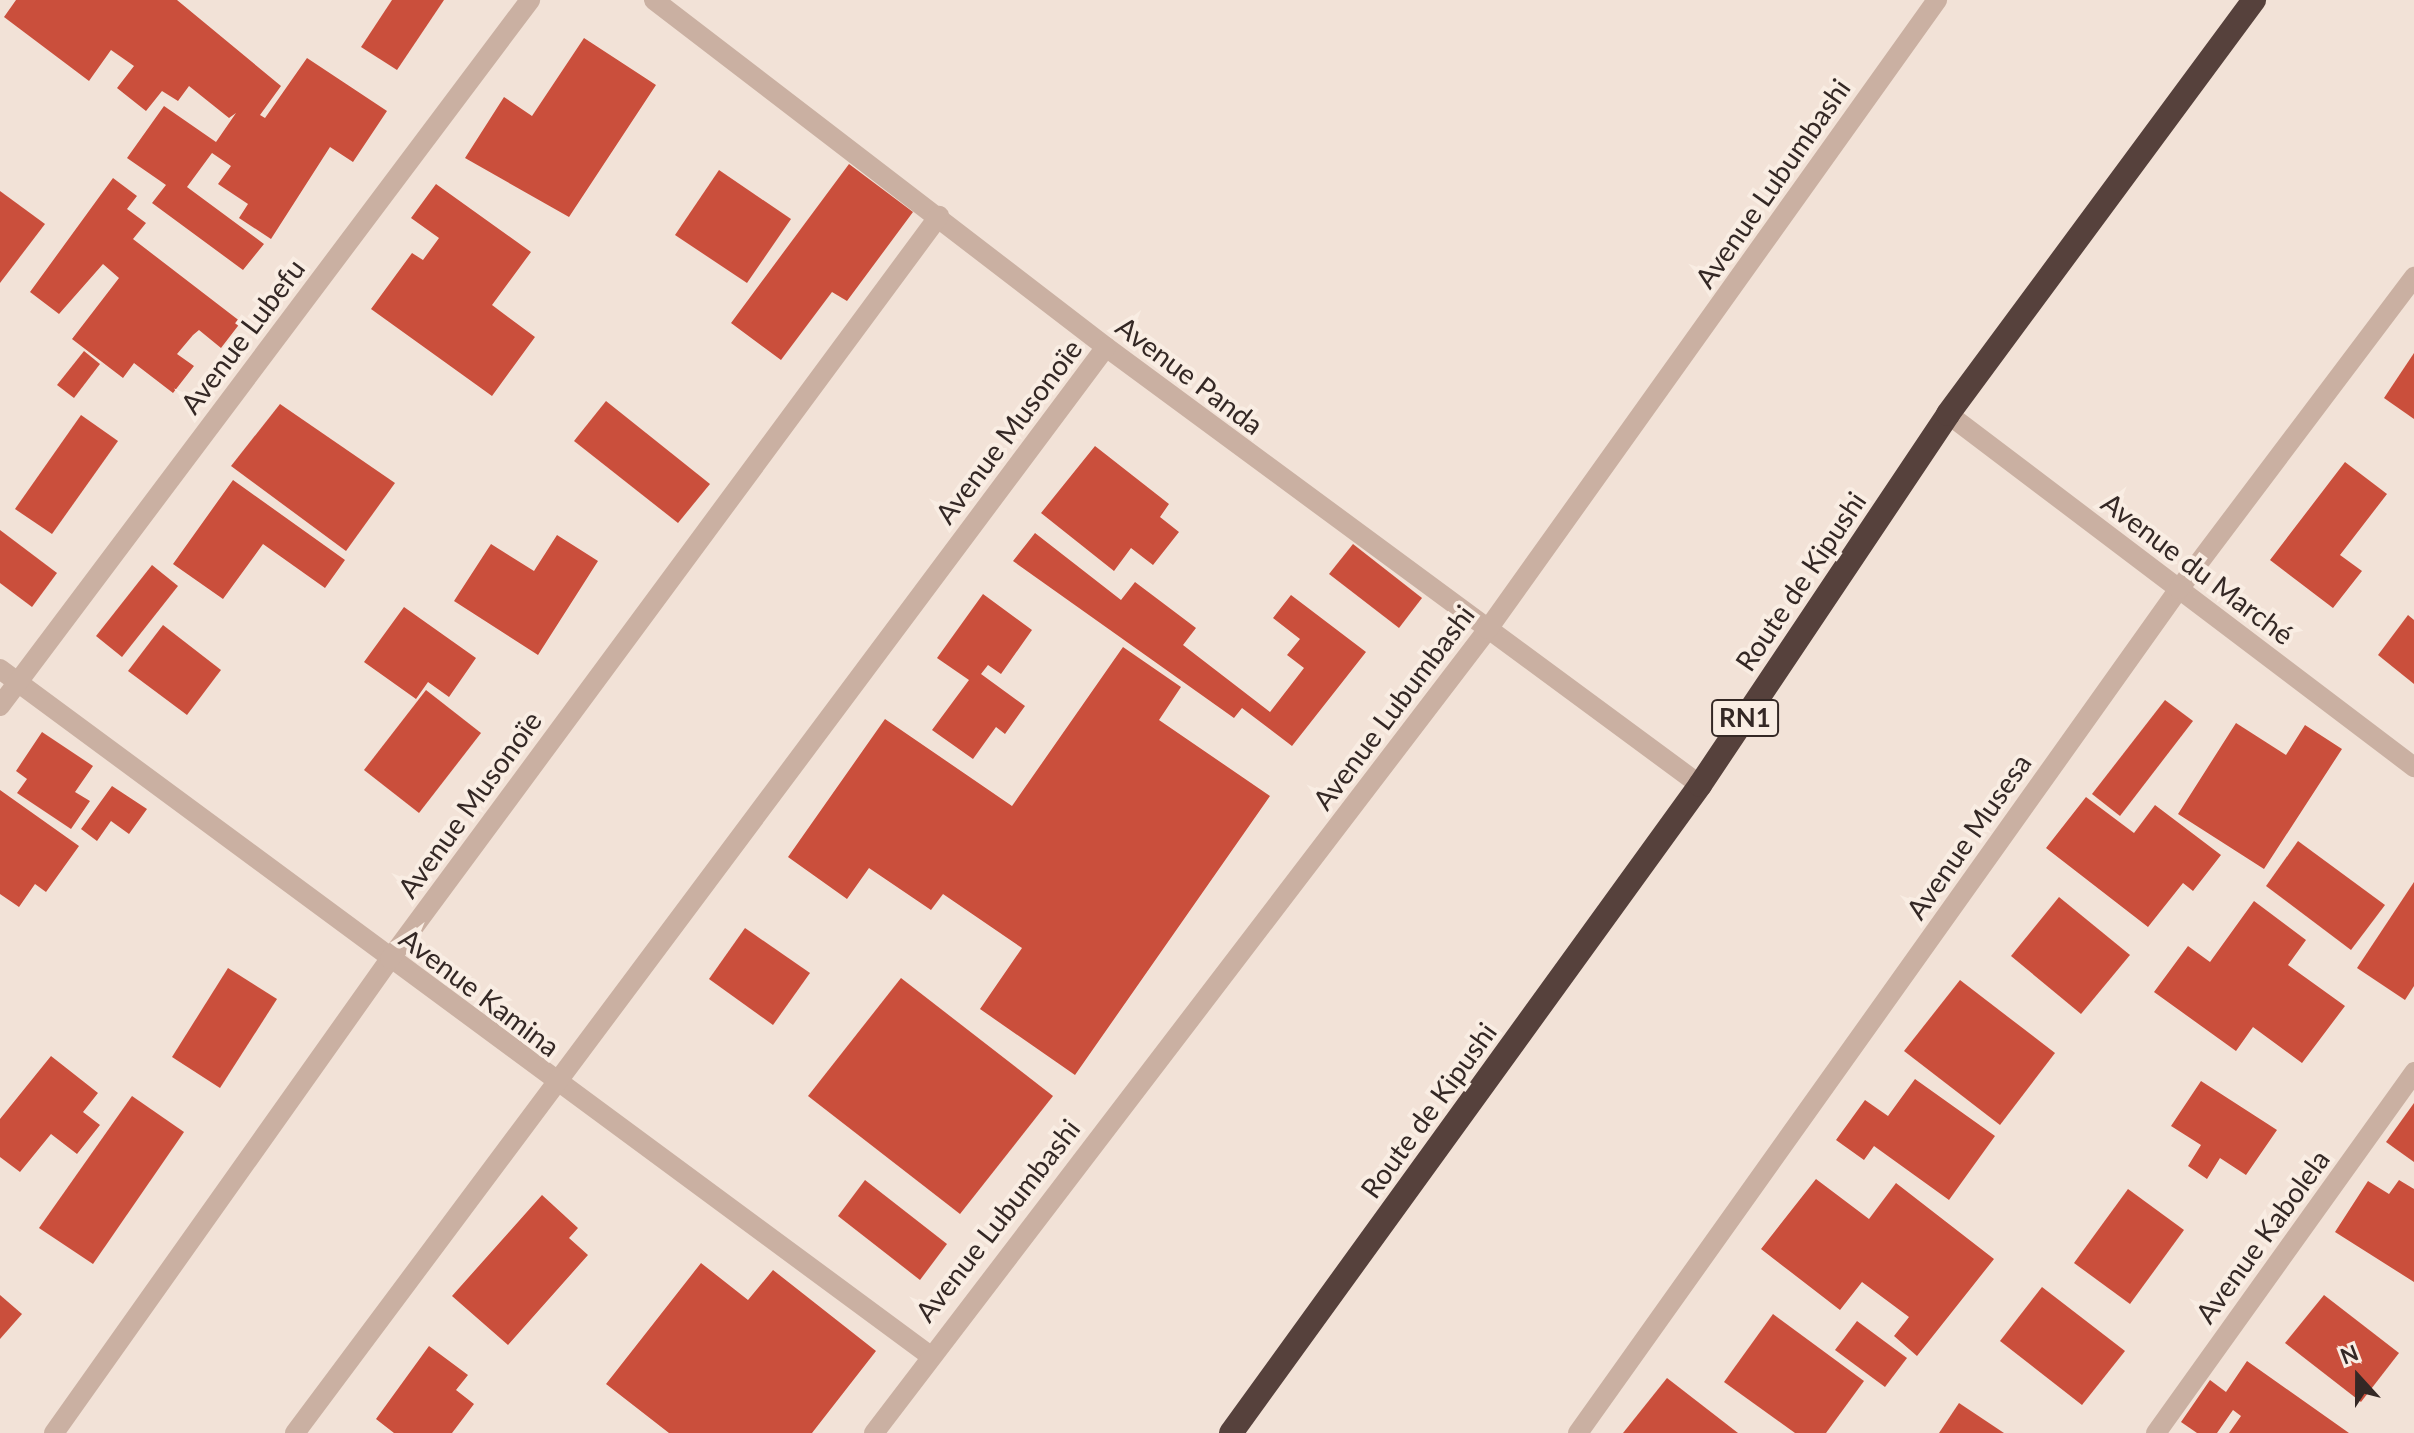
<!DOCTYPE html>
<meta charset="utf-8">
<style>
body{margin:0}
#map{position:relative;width:2414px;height:1433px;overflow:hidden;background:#f2e2d7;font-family:Lato,sans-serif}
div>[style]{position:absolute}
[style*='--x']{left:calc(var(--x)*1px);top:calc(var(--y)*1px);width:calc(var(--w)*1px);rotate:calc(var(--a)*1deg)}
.building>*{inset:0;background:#ca4f3c}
.minor>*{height:20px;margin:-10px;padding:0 10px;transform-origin:10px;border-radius:10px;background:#cab0a2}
.highway>*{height:24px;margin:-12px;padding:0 12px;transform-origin:12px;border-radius:12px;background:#56413c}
span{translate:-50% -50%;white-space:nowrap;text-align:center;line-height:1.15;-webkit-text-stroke:8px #f9ede3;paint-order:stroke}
.shield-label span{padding:2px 6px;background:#f9ede3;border:2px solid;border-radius:6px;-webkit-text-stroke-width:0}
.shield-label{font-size:26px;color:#342825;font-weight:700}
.street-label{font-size:28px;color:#342825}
.north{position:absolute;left:2318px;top:1337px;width:80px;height:80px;-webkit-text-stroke:6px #f9ede3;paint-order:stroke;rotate:339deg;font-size:22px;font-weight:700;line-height:32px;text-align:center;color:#342825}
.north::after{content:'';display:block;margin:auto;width:28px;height:36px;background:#342825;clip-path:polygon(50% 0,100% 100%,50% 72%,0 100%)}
</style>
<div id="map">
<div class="building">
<div style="clip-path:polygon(16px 0,177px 0,281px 86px,260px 115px,265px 118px,307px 58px,387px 111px,353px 162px,330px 147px,271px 239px,239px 218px,248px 204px,218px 184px,231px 166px,212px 153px,187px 187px,264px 244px,243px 270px,152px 203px,166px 185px,127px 158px,164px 106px,216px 142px,236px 113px,229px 118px,189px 86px,178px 101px,162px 91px,146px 111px,117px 88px,134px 66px,111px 50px,89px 81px,4px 17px)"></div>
<div style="clip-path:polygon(392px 0,444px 0,397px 70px,361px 47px)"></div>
<div style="clip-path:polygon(584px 38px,656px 85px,569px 217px,465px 158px,504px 97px,532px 116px)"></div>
<div style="clip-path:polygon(849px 164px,913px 212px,847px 301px,832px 292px,781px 360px,731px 323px)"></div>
<div style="clip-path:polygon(719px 170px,791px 219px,747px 283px,675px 235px)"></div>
<div style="clip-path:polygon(113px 178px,137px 196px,127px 209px,146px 223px,133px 239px,241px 322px,221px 348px,199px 330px,193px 335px,177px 354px,194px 366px,173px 393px,134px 363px,123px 378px,72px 339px,119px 278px,103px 264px,59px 314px,30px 292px)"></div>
<div style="clip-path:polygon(436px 184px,531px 252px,492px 305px,535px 337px,492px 396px,371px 309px,412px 253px,423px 260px,439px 238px,411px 218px)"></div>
<div style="clip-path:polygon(0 191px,45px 224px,0 283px)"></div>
<div style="clip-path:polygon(84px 351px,100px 364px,74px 398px,57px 385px)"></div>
<div style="clip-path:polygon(2414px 353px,2414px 419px,2384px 398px)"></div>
<div style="clip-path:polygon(606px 401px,710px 484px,678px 523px,574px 441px)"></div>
<div style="clip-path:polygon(280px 404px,395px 483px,346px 551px,231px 466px)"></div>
<div style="clip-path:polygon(81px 415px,118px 441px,52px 534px,15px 509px)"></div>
<div style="clip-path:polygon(1095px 446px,1169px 504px,1160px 517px,1179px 532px,1153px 565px,1131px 548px,1114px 571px,1041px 513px)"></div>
<div style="clip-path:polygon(2345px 462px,2387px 494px,2340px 555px,2362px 571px,2333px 608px,2270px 560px)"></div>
<div style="clip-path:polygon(233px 480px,345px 560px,325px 588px,263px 544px,223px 599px,173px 564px)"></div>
<div style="clip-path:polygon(0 530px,57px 573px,32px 607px,0 583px)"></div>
<div style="clip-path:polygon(1035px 533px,1121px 600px,1135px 582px,1196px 628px,1183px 645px,1270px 712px,1304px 668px,1287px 655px,1300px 639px,1273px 618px,1291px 595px,1366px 652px,1292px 746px,1242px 708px,1234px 718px,1013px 561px)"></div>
<div style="clip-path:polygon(557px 535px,598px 561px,538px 655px,454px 601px,491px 544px,534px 571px)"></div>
<div style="clip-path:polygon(1353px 544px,1422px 598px,1399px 628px,1329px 574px)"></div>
<div style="clip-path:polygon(152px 565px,178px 586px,122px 657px,96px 636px)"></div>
<div style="clip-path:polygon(983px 594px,1032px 630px,1001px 674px,988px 665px,981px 674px,1025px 706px,1005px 734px,996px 727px,973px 759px,932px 730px,969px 680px,937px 658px)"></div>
<div style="clip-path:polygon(404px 607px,476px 658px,449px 697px,428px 682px,416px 699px,364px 662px)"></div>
<div style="clip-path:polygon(2408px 615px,2414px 620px,2414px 684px,2378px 655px)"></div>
<div style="clip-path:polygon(163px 625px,221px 670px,187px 715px,128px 671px)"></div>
<div style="clip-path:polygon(1123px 647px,1181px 687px,1159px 720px,1270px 796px,1075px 1075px,980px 1009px,1022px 948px,943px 894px,931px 910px,869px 868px,847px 899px,788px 857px,885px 719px,1012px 806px)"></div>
<div style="clip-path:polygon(426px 690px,481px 733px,419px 813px,364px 770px)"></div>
<div style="clip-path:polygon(2165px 700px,2193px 721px,2120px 816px,2092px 794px)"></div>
<div style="clip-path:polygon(2236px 723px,2286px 755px,2305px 725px,2342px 749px,2264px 869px,2178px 814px)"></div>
<div style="clip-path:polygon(42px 732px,93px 766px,75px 792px,90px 801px,71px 829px,17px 793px,27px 779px,16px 771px)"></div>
<div style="clip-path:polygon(112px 786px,147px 809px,129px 834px,111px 821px,97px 841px,81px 829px)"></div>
<div style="clip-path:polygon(0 790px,79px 846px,46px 892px,35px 884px,19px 907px,0 894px)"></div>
<div style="clip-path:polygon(2086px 797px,2134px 833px,2155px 805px,2221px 855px,2193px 891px,2183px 883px,2148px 927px,2046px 848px)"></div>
<div style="clip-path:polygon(2298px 841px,2385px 905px,2351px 950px,2266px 886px)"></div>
<div style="clip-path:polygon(2414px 882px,2414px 986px,2405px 1000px,2357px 968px)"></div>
<div style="clip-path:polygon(2059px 897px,2130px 955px,2081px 1014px,2011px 956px)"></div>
<div style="clip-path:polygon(2254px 901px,2306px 940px,2288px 965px,2345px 1006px,2302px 1063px,2253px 1027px,2236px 1051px,2154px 992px,2188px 946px,2210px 962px)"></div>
<div style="clip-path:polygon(745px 928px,810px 973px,773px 1025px,709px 979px)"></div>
<div style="clip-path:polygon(228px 968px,277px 999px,220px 1088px,172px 1057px)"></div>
<div style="clip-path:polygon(901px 978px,1053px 1096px,960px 1214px,808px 1096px)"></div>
<div style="clip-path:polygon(1960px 980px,2055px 1053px,2000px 1125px,1904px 1051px)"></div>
<div style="clip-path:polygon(51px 1056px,98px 1093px,83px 1112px,100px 1125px,77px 1154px,51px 1134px,20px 1172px,0 1157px,0 1119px)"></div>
<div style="clip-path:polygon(1915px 1079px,1995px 1136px,1949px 1200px,1874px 1146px,1864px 1160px,1836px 1140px,1865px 1100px,1888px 1116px)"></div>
<div style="clip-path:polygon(2201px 1081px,2277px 1130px,2246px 1175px,2220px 1158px,2207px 1179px,2188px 1166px,2201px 1145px,2171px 1126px)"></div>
<div style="clip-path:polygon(132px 1096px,184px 1132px,93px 1264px,39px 1228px)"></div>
<div style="clip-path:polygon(2414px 1103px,2414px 1162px,2386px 1142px)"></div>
<div style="clip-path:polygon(1816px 1179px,1869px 1219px,1896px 1183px,1994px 1259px,1917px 1356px,1894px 1336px,1909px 1317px,1862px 1282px,1840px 1310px,1761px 1249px)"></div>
<div style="clip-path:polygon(865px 1180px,947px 1244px,920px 1280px,838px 1216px)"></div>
<div style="clip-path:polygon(2399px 1180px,2414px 1189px,2414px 1282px,2335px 1232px,2368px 1181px,2389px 1194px)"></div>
<div style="clip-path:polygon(2128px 1189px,2184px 1230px,2130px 1304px,2074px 1263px)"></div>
<div style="clip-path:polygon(542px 1195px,578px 1228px,569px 1238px,588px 1255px,508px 1345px,452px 1296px)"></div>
<div style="clip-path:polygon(701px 1263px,748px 1300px,773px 1270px,876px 1351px,812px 1433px,669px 1433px,606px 1384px)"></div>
<div style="clip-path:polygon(2042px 1287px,2125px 1351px,2082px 1405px,2000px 1341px)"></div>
<div style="clip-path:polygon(0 1295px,22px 1314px,0 1339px)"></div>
<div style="clip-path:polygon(2324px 1295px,2399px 1353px,2361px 1402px,2285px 1343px)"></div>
<div style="clip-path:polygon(1773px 1314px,1864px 1381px,1826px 1433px,1795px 1433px,1724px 1382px)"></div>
<div style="clip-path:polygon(1857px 1321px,1907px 1358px,1885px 1387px,1835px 1350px)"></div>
<div style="clip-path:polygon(429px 1346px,468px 1375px,456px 1390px,474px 1404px,452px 1433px,394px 1433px,376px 1419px)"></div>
<div style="clip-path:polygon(2247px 1361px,2349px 1433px,2229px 1433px,2241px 1416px,2233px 1410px,2217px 1433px,2197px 1433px,2181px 1422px,2210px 1380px,2226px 1392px)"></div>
<div style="clip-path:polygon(1667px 1378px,1738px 1433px,1623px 1433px)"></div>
<div style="clip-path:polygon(1959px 1403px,2004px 1433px,1939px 1433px)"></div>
</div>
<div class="minor">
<div style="--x:654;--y:0;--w:570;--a:37.51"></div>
<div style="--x:1106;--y:347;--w:738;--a:36.4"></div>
<div style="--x:1948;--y:414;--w:585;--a:37.14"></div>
<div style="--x:0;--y:669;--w:1155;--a:36.44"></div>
<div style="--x:0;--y:706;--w:883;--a:-53.1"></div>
<div style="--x:54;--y:1433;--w:581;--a:-54.67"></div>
<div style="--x:390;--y:959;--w:924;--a:-53.54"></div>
<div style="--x:295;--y:1433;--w:1355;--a:-53.25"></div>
<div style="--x:874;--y:1433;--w:1012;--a:-52.63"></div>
<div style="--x:1488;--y:629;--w:773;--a:-54.48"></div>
<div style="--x:1578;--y:1433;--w:1036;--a:-54.55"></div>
<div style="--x:2179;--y:589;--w:391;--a:-53"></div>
<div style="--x:2156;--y:1433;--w:444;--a:-54.4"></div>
</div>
<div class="highway">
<div style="--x:1231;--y:1433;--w:800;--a:-54.1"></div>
<div style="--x:1700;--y:785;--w:446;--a:-56.2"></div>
<div style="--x:1948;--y:414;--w:515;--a:-53.53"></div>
</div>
<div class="shield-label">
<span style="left:1745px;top:718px">RN1</span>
</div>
<div class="street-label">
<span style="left:1772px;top:183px;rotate:-55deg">Avenue Lubumbashi</span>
<span style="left:242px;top:336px;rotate:-53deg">Avenue Lubefu</span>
<span style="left:1190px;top:375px;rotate:37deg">Avenue Panda</span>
<span style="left:1008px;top:431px;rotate:-53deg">Avenue Musonoïe</span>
<span style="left:2198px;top:568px;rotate:37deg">Avenue du Marché</span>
<span style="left:1800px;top:581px;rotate:-56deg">Route de Kipushi</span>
<span style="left:1393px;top:707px;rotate:-53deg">Avenue Lubumbashi</span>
<span style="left:469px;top:804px;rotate:-54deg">Avenue Musonoïe</span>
<span style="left:1968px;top:836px;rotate:-55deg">Avenue Musesa</span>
<span style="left:480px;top:992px;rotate:37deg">Avenue Kamina</span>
<span style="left:1428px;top:1110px;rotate:-54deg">Route de Kipushi</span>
<span style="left:997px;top:1220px;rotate:-52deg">Avenue Lubumbashi</span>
<span style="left:2262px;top:1236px;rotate:-54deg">Avenue Kabolela</span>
</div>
<div class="north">N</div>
</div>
